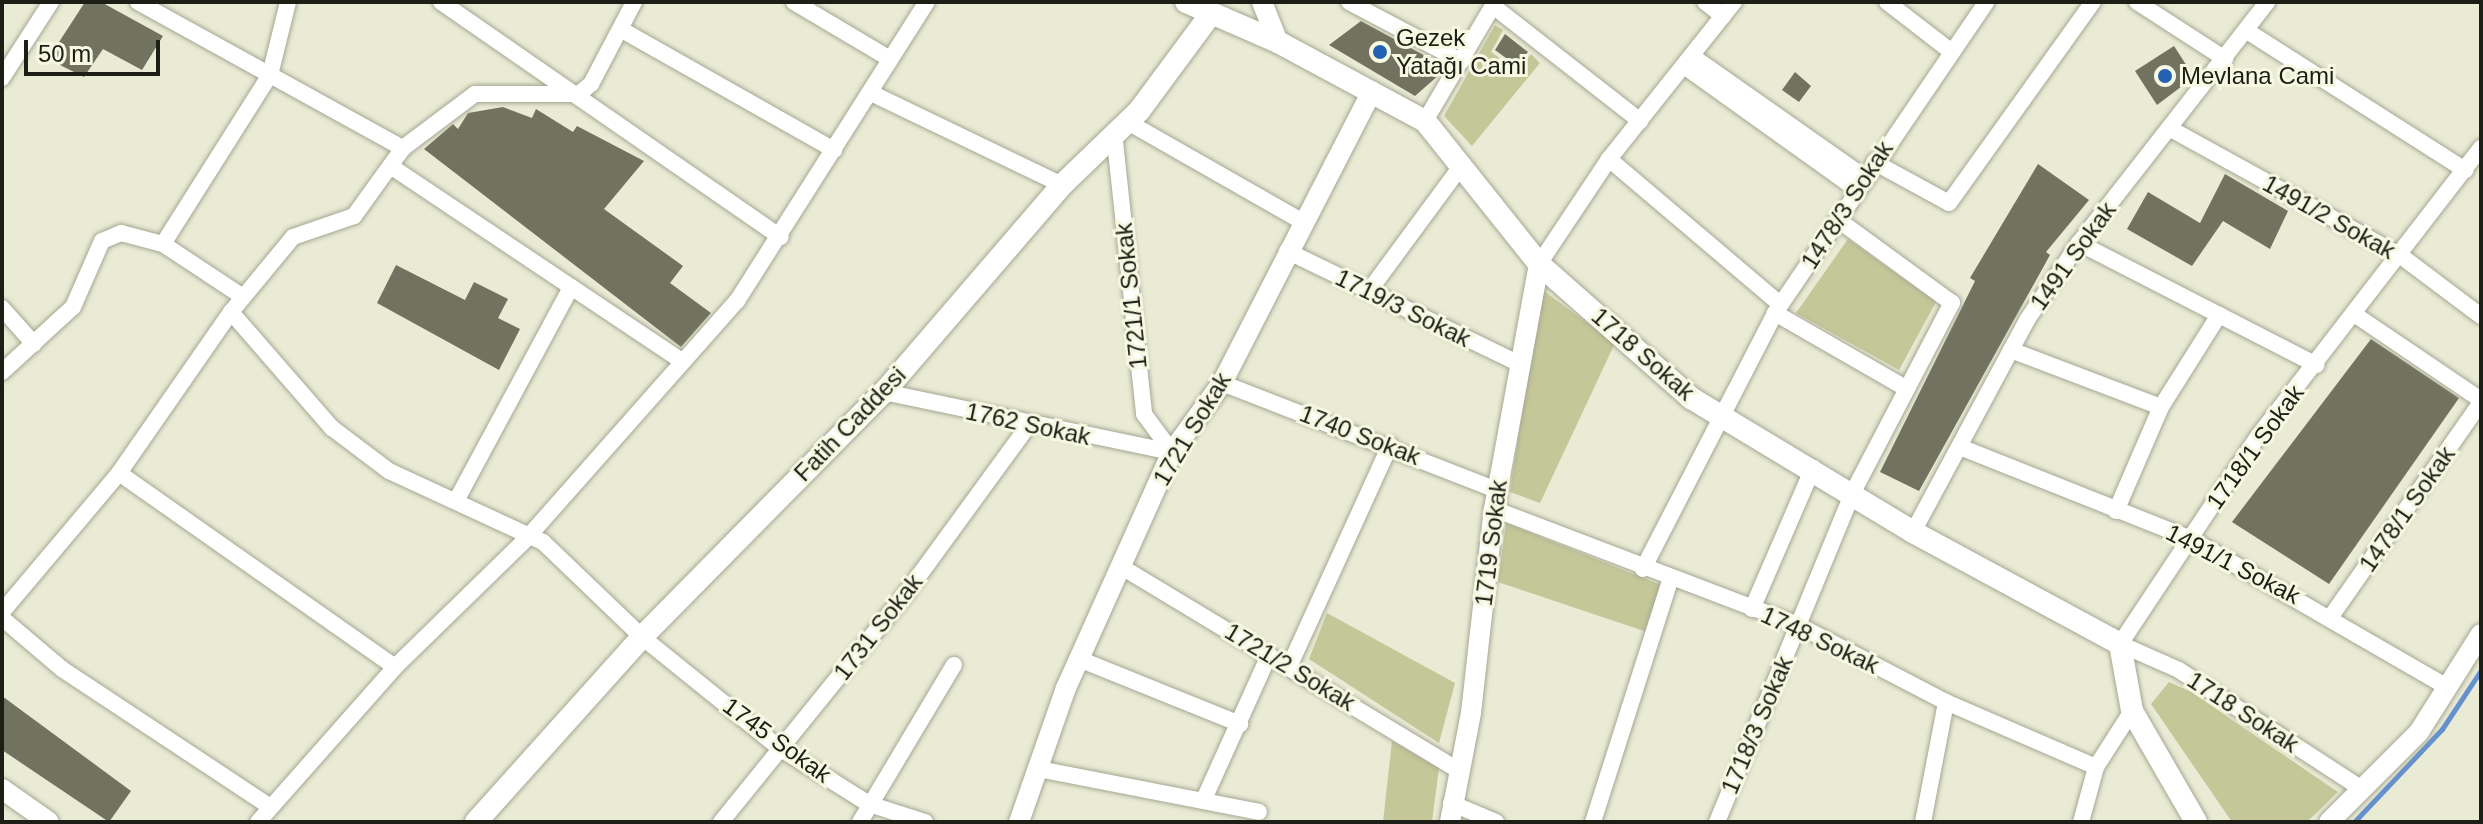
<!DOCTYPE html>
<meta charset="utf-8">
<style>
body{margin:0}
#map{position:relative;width:2483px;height:824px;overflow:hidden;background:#e9ebd5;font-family:Helvetica,sans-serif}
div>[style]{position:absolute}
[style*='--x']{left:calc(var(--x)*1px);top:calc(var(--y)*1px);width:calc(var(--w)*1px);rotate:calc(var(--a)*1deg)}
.green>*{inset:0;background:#c4c798}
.stream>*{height:5px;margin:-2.5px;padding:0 2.5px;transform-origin:2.5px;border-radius:2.5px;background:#6591cf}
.building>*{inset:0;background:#71725f}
.roads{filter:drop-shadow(0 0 2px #a6a793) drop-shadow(0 0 2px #a6a793)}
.minor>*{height:16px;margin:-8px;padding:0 8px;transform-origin:8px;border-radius:8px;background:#fff}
.tertiary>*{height:20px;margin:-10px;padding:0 10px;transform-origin:10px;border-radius:10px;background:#fff}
.secondary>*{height:22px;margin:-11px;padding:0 11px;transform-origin:11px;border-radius:11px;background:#fff}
.dots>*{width:22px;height:22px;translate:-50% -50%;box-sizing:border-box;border:4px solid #f6f8e2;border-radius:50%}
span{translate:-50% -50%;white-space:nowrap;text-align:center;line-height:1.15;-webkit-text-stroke:6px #f6f8e2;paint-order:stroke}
.poi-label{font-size:24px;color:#1d1e16}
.left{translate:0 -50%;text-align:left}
.street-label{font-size:24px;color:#1d1e16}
.frame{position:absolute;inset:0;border:4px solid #1d1e16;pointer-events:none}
.scale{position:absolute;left:24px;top:40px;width:136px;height:36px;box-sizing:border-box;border:4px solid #1d1e16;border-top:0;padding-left:10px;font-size:24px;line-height:28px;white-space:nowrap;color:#1d1e16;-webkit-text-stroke:6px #f6f8e2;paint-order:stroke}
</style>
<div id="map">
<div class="green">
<div style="clip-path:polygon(1495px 25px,1503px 30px,1491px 52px,1517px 70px,1531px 54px,1540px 63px,1472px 146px,1444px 116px)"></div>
<div style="clip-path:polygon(1848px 239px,1936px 302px,1899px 370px,1796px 313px)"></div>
<div style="clip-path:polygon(1541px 289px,1615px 343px,1540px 503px,1510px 492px)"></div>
<div style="clip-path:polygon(1506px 523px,1661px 585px,1653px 634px,1498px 582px)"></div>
<div style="clip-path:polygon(1327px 613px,1455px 683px,1439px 743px,1309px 659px)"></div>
<div style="clip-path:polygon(2169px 682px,2191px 692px,2338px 792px,2307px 822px,2232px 822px,2151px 704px)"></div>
<div style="clip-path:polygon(1392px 741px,1439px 768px,1432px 822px,1383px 822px)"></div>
</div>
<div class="stream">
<div style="--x:2354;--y:822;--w:128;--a:-46.6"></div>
<div style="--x:2442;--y:729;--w:71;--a:-56.5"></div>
</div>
<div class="building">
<div style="clip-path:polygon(85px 2px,101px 2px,163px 36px,142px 70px,103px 49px,84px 77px,48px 59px)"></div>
<div style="clip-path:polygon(1361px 21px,1431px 59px,1440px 74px,1415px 96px,1329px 45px)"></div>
<div style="clip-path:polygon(1505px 34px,1528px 52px,1517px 66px,1495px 50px)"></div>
<div style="clip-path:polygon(2174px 46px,2194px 77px,2157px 105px,2135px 71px)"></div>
<div style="clip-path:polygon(1795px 72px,1811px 86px,1799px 102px,1782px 90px)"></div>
<div style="clip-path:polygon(503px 107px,532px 118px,536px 109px,573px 132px,577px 126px,644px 161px,604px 209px,683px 266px,670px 283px,711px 313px,681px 347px,424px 149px,453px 124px,458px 129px,468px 113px)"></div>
<div style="clip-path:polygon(2038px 164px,2089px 200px,2046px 252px,2050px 255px,1919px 491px,1880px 472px,1975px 281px,1970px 278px)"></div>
<div style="clip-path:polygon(2225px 174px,2288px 211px,2270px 249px,2223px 221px,2192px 266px,2127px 229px,2148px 192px,2200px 223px)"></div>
<div style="clip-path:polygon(396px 265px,465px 300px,474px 282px,508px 299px,498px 318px,520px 329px,499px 370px,377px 303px)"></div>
<div style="clip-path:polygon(2371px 339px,2459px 398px,2329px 584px,2232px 522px)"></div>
<div style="clip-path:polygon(2px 696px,131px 791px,109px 822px,2px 750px)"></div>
</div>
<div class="roads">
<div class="minor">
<div style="--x:138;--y:2;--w:303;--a:28.9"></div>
<div style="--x:441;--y:2;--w:413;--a:34.7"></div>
<div style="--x:794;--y:2;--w:112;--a:30.7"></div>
<div style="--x:1349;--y:2;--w:127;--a:27.8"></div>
<div style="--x:1705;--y:2;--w:23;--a:38"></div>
<div style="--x:1887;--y:2;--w:78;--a:37.7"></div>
<div style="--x:2137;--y:2;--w:105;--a:32.9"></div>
<div style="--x:1493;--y:6;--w:187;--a:38"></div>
<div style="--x:622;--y:30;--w:244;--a:29.5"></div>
<div style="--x:2247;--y:31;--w:259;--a:32.5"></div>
<div style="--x:1692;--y:56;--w:210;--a:35.1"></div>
<div style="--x:1684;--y:66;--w:211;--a:35.6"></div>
<div style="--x:2;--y:78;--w:90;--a:-57.2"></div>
<div style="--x:871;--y:93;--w:212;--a:25.7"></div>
<div style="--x:1126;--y:121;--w:204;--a:29.7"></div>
<div style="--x:1425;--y:121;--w:138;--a:-59.5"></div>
<div style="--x:2169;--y:128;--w:265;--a:28.9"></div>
<div style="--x:2401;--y:256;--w:100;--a:36.9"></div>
<div style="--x:1114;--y:132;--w:284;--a:83.9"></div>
<div style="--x:1144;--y:414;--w:47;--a:53.6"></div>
<div style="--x:1609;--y:159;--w:224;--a:40.3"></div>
<div style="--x:1874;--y:162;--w:85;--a:28.7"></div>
<div style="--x:1949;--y:203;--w:247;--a:-54.4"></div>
<div style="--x:392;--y:167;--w:345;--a:33.8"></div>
<div style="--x:2079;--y:243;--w:267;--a:27.2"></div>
<div style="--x:163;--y:244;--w:200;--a:-57.7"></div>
<div style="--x:270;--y:75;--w:75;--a:-76.1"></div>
<div style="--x:1287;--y:251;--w:259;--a:25.9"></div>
<div style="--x:1539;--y:264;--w:126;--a:-56.3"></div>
<div style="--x:1609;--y:159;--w:201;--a:-51.5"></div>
<div style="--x:1369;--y:291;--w:155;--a:-53.6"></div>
<div style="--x:2;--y:308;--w:48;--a:48.4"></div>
<div style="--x:231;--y:312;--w:154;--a:49"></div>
<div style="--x:332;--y:428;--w:71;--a:37"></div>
<div style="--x:389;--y:471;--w:170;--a:24.8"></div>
<div style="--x:543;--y:542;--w:137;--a:43.8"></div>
<div style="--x:642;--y:637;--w:179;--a:38.9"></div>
<div style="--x:781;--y:749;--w:104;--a:32"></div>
<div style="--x:869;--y:804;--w:59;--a:17.8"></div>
<div style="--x:1775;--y:313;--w:152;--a:29.9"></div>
<div style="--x:2357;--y:316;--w:150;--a:34.1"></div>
<div style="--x:2011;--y:350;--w:160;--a:20.8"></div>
<div style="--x:2;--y:372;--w:96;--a:-42.5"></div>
<div style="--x:73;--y:307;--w:72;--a:-66.3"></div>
<div style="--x:102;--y:241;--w:21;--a:-23"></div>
<div style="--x:121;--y:233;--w:43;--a:14.7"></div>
<div style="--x:163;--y:244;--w:96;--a:33.5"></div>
<div style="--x:1222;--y:383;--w:295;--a:21.3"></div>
<div style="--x:884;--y:392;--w:294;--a:11.8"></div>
<div style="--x:1960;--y:447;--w:246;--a:21.7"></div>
<div style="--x:2189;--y:538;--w:300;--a:30"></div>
<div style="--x:119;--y:473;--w:337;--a:35.1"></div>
<div style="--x:456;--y:501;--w:243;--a:-61.7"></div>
<div style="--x:1494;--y:509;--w:325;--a:20.9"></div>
<div style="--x:1798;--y:625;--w:167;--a:27.5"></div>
<div style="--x:1946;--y:702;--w:163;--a:23.4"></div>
<div style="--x:2116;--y:511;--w:113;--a:-66.6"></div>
<div style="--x:2161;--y:407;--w:109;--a:-57.8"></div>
<div style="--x:1913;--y:532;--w:241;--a:-61.7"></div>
<div style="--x:2027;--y:320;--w:93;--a:-56"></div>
<div style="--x:2079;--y:243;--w:306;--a:-52"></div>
<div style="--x:1120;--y:566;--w:395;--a:31.1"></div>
<div style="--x:1643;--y:569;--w:288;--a:-62.7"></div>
<div style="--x:1775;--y:313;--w:376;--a:-55.8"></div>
<div style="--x:1752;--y:609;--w:154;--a:-66.6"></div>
<div style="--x:2;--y:612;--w:182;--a:-49.9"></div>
<div style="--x:119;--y:473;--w:196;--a:-55.2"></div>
<div style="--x:231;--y:312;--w:97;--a:-50.4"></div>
<div style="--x:293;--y:237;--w:65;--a:-19"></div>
<div style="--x:354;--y:216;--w:84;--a:-54.2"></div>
<div style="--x:403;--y:148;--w:90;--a:-36.9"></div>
<div style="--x:475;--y:94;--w:104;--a:0"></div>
<div style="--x:579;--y:94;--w:16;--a:-40"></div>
<div style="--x:591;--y:84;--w:93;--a:-62.3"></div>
<div style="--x:2332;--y:615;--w:260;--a:-55"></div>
<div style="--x:2;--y:618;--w:79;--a:40.4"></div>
<div style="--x:62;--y:669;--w:248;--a:33.5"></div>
<div style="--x:1079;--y:659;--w:174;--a:22"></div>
<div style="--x:1289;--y:667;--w:244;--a:-65.5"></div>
<div style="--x:1038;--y:769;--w:225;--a:11"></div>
<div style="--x:2362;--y:789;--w:218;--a:-147"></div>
<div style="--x:2179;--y:670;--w:64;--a:-156.2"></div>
<div style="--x:2120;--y:644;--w:251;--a:-56.4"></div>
<div style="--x:2259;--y:435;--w:363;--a:-52.3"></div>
<div style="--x:1205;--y:797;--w:156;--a:-65.7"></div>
<div style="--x:1451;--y:803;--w:49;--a:22.9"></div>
<div style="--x:258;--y:822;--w:207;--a:-48.5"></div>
<div style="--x:395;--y:667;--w:185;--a:-44.3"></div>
<div style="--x:527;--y:538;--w:317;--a:-48.5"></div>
<div style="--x:737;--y:301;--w:354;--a:-57.6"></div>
<div style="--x:721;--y:822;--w:296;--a:-51"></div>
<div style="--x:907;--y:592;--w:205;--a:-53.9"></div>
<div style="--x:860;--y:822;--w:183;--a:-59.1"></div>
<div style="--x:1593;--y:822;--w:253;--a:-72.3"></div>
<div style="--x:1717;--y:822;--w:355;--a:-67.6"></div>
<div style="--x:1852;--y:494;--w:216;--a:-62.4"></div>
<div style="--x:1952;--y:303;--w:142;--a:-143.9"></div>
<div style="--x:1923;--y:822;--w:122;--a:-79.1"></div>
<div style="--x:2081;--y:822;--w:57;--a:-74.7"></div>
<div style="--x:2096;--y:767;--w:67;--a:-57.3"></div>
</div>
<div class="tertiary">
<div style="--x:1262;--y:2;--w:43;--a:68.2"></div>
<div style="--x:2;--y:789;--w:57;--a:35.1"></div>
<div style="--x:1019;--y:822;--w:142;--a:-70.7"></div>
<div style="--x:1066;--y:688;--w:259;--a:-65.8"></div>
<div style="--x:1172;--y:452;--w:85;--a:-54.1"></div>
<div style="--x:1222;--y:383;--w:328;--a:-62.8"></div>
<div style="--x:1450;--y:822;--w:111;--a:-79.1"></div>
<div style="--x:1471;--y:713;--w:205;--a:-83.6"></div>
<div style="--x:1494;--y:509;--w:249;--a:-79.6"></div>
<div style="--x:2329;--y:822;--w:127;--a:-45"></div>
<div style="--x:2419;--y:732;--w:116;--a:-57.7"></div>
</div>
<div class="secondary">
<div style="--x:1186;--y:2;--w:100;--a:23.5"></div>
<div style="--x:1278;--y:42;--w:167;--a:28.3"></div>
<div style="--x:1425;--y:121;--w:183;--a:51.4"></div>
<div style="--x:1539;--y:264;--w:203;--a:41.4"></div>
<div style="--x:1691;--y:398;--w:259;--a:31.1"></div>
<div style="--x:1913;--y:532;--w:235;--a:28.4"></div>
<div style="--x:2120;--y:644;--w:68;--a:79.8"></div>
<div style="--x:2132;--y:711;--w:128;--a:60"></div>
<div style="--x:476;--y:822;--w:249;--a:-48.1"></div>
<div style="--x:642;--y:637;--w:344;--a:-45.4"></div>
<div style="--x:884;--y:392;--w:273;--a:-49.3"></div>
<div style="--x:1062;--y:185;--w:107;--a:-43.9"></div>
<div style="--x:1139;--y:111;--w:119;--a:-53.5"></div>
</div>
</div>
<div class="dots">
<div style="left:1380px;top:52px;background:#2461b3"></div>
<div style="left:2165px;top:76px;background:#2461b3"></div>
</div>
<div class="poi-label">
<span class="left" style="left:1396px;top:52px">Gezek<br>Yatağı Cami</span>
<span class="left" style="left:2181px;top:76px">Mevlana Cami</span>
</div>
<div class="street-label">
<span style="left:1847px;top:205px;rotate:-57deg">1478/3 Sokak</span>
<span style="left:2329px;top:217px;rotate:29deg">1491/2 Sokak</span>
<span style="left:2073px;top:256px;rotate:-54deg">1491 Sokak</span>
<span style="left:1131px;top:296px;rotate:-96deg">1721/1 Sokak</span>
<span style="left:1403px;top:308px;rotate:26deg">1719/3 Sokak</span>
<span style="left:1643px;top:354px;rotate:41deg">1718 Sokak</span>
<span style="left:850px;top:424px;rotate:-46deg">Fatih Caddesi</span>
<span style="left:1028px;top:424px;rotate:12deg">1762 Sokak</span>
<span style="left:1192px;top:429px;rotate:-59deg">1721 Sokak</span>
<span style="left:1360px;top:435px;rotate:21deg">1740 Sokak</span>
<span style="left:2255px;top:447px;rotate:-54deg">1718/1 Sokak</span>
<span style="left:2407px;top:509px;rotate:-55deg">1478/1 Sokak</span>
<span style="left:1491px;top:543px;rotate:-83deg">1719 Sokak</span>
<span style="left:2233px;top:564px;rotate:27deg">1491/1 Sokak</span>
<span style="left:878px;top:627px;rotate:-52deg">1731 Sokak</span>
<span style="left:1820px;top:640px;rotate:25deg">1748 Sokak</span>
<span style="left:1290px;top:667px;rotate:31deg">1721/2 Sokak</span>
<span style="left:2243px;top:712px;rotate:33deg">1718 Sokak</span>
<span style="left:1757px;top:725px;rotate:-67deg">1718/3 Sokak</span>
<span style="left:777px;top:740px;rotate:36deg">1745 Sokak</span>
</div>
<div class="frame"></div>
<div class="scale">50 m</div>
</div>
